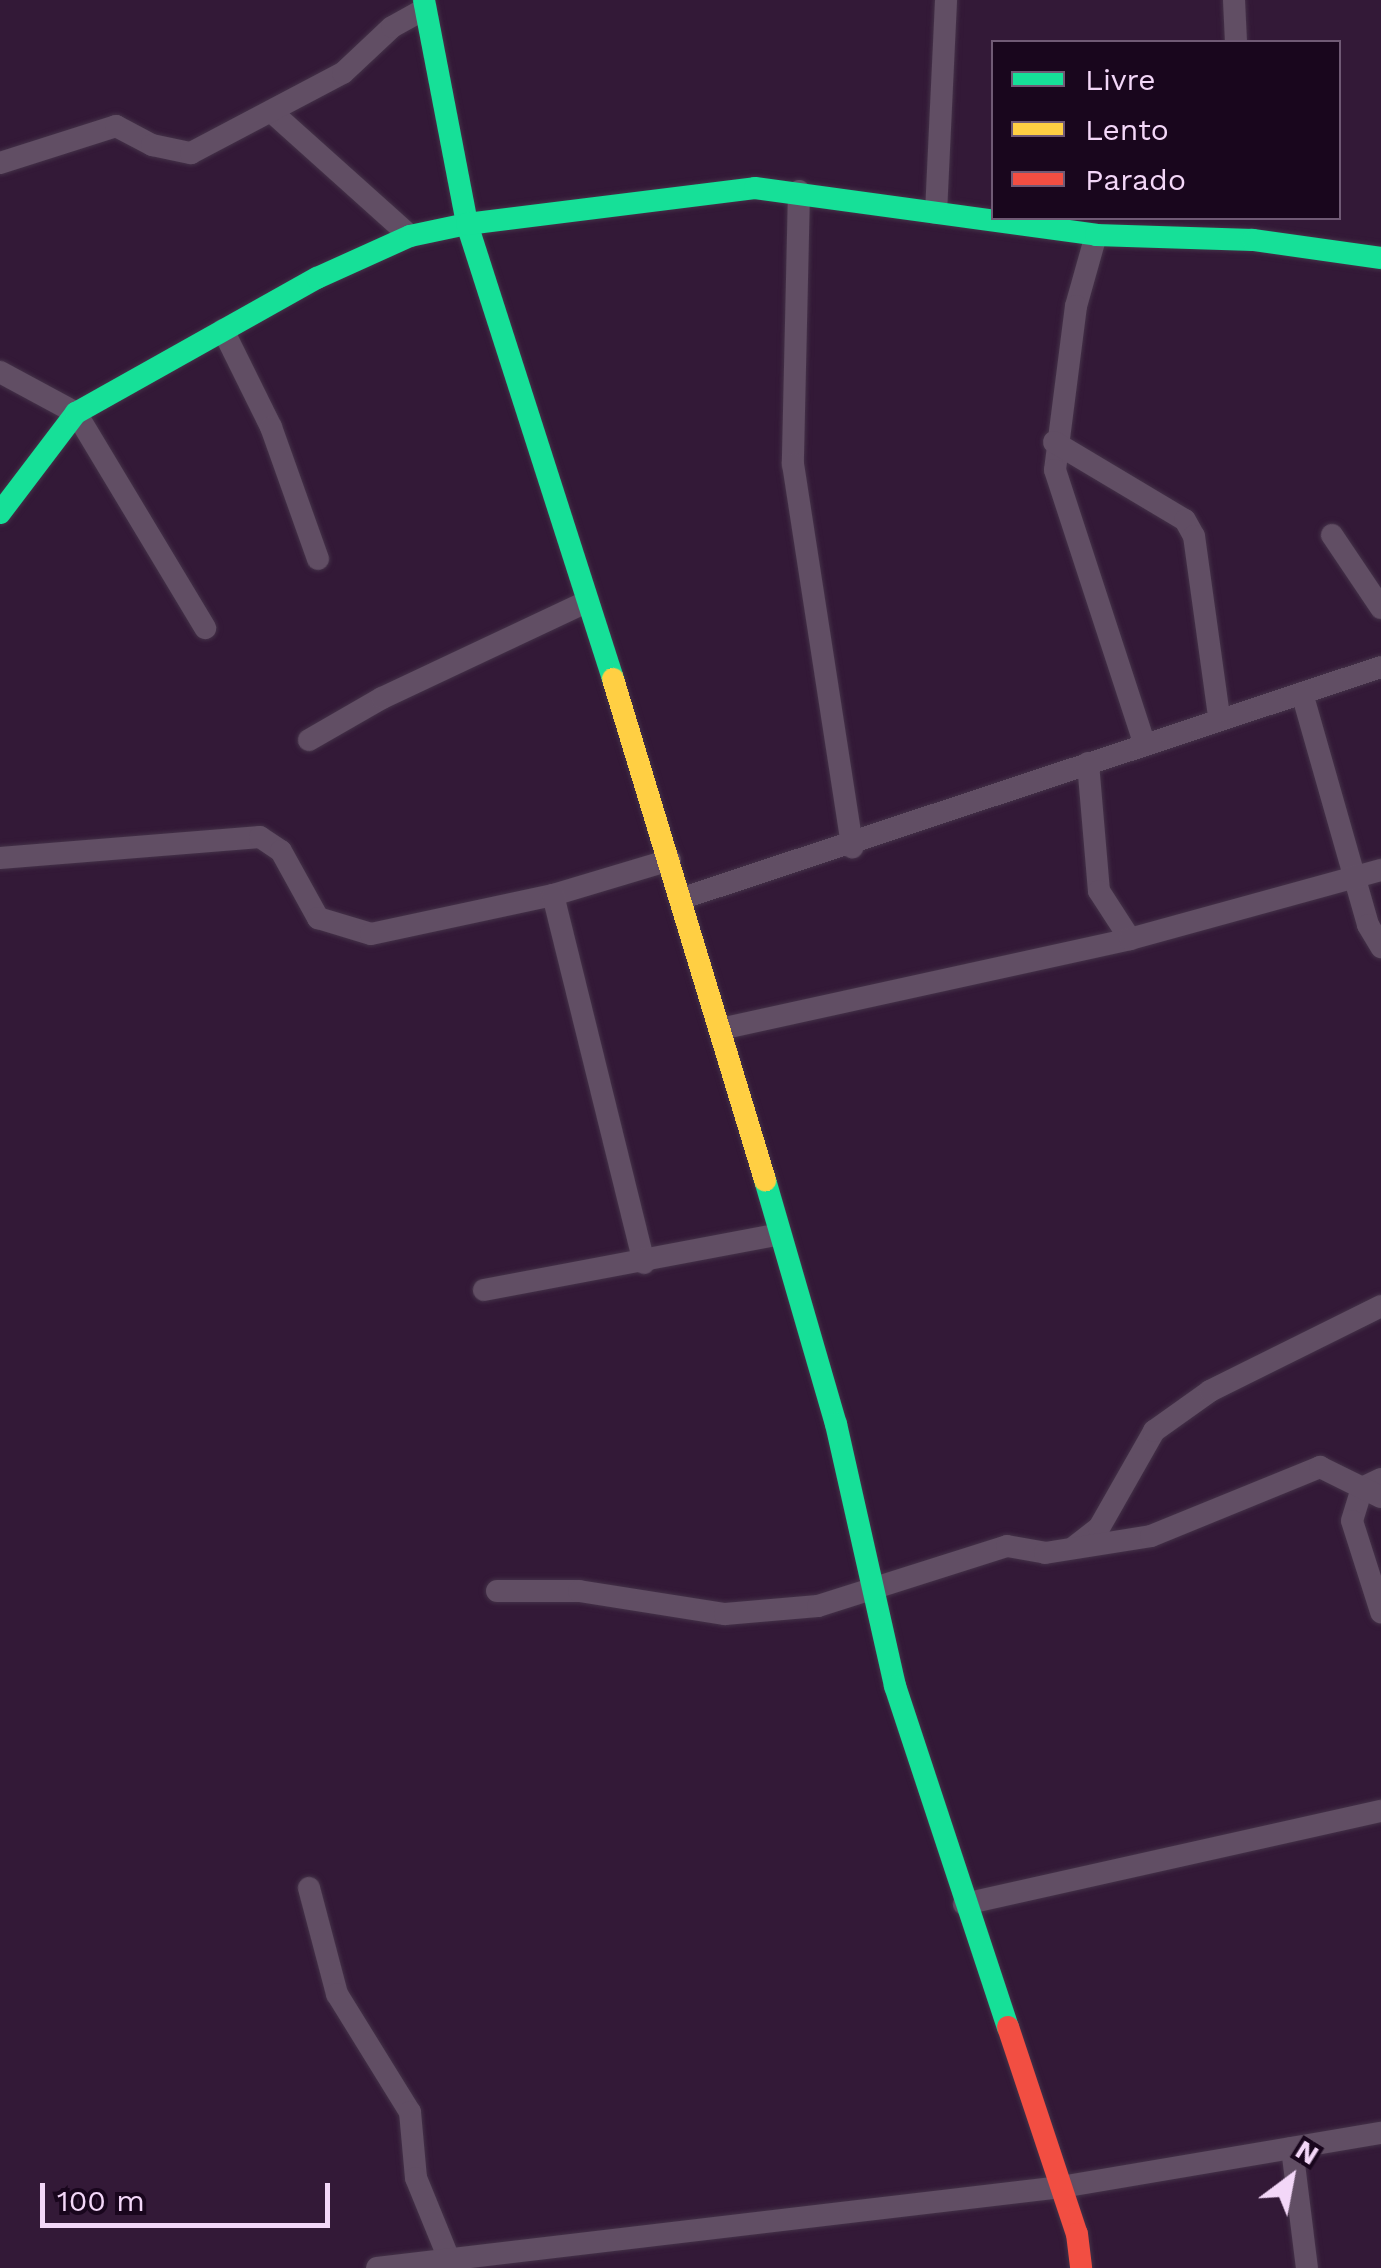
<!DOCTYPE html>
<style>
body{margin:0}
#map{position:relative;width:1381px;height:2268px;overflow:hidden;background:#331937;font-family:"Work Sans",sans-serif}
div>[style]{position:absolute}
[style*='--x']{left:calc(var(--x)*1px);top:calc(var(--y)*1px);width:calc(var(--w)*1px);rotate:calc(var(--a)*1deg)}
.roads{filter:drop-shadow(0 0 2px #443248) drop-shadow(0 0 2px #443248)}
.street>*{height:22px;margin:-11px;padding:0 11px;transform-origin:11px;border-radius:11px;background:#614e64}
.fast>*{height:22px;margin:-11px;padding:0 11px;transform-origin:11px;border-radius:11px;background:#16e098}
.slow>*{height:22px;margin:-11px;padding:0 11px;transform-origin:11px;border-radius:11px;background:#ffcf43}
.jam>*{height:22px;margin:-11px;padding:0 11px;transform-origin:11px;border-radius:11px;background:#f24e42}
span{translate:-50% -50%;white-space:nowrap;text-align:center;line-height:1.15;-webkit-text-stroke:8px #19061d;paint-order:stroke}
.legend{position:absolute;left:991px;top:40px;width:350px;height:180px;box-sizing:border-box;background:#19061d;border:2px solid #705a75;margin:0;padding:12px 18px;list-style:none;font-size:30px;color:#f3d7f8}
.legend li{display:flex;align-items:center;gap:20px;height:50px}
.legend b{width:50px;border:2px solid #705a75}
.north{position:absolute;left:1241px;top:2128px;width:100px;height:100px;-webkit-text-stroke:8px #19061d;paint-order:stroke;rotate:32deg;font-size:28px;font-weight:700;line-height:40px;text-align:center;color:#f3d7f8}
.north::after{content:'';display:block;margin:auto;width:35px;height:45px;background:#f3d7f8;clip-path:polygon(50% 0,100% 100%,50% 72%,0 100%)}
.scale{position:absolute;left:40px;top:2183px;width:290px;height:45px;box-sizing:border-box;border:5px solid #f3d7f8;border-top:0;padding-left:12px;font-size:30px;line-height:35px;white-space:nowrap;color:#f3d7f8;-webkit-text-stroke:8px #19061d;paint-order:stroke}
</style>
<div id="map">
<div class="roads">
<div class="street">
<div style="--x:1234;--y:0;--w:42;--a:87.3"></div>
<div style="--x:274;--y:114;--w:183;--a:41.9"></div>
<div style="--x:0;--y:163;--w:122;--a:-17.7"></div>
<div style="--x:116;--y:126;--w:41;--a:27.8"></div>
<div style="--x:152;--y:145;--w:40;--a:12"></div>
<div style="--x:191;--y:153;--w:172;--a:-27.8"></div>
<div style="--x:343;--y:73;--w:67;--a:-43.2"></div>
<div style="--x:392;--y:27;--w:38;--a:-29"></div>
<div style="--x:799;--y:191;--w:273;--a:91.3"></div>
<div style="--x:793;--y:464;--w:388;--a:81.2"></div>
<div style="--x:936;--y:213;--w:213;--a:-87.3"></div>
<div style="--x:1096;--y:235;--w:74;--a:105.7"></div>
<div style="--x:1076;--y:306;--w:165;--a:97.3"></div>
<div style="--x:1055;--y:470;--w:287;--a:71.9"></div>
<div style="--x:223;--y:330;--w:108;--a:63.7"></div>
<div style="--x:271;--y:427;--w:140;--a:70.4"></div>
<div style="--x:0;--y:372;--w:86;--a:28.3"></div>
<div style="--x:76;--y:413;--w:251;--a:59"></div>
<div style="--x:1054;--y:442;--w:152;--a:30.8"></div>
<div style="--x:1185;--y:520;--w:18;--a:61"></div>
<div style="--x:1194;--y:536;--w:183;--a:82.1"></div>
<div style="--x:1332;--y:535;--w:88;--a:56.1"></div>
<div style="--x:1302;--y:693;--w:241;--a:74.1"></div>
<div style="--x:1368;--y:925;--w:26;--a:59"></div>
<div style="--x:309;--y:740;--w:84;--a:-29.9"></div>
<div style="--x:382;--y:698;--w:225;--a:-25.2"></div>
<div style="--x:1088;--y:763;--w:128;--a:85.1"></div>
<div style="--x:1099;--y:891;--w:57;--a:57.1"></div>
<div style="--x:0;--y:858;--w:261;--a:-4.6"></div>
<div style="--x:260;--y:837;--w:25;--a:34"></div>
<div style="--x:281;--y:851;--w:77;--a:61.1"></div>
<div style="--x:318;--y:918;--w:55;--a:16.8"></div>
<div style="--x:371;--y:934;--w:186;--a:-12.1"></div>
<div style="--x:553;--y:895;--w:122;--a:-16.7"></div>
<div style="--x:553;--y:895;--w:379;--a:76.1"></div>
<div style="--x:683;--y:898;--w:735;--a:-18.31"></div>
<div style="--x:721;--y:1029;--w:419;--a:-12.4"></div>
<div style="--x:1130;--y:939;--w:260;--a:-15.4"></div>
<div style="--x:484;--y:1290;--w:301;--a:-10.7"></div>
<div style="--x:1381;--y:1479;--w:21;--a:155"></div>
<div style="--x:1362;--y:1488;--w:34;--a:107"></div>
<div style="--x:1352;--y:1521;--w:96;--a:72.3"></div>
<div style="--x:1073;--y:1548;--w:33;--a:-38"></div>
<div style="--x:1099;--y:1528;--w:112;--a:-60.4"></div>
<div style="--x:1154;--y:1431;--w:69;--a:-35.5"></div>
<div style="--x:1210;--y:1391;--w:191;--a:-26.4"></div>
<div style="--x:497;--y:1591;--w:82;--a:0"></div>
<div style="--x:579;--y:1591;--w:148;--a:9"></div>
<div style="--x:725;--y:1614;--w:93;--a:-4.9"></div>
<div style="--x:818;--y:1606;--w:198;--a:-17.6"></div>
<div style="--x:1007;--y:1546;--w:39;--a:10"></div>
<div style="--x:1045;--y:1553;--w:107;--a:-9.1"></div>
<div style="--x:1151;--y:1536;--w:183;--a:-22.2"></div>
<div style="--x:1320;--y:1467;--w:68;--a:26.2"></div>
<div style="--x:309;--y:1888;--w:110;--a:75.2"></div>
<div style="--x:337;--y:1994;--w:139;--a:58.3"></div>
<div style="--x:410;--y:2112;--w:66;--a:84.8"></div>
<div style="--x:416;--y:2178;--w:87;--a:67.8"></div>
<div style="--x:449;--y:2259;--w:9;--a:103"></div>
<div style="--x:964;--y:1904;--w:427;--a:-12.6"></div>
<div style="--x:1292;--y:2148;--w:121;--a:82.9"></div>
<div style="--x:377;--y:2268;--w:689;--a:-6.75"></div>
<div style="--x:1061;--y:2187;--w:325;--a:-9.6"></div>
</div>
<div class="fast">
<div style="--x:424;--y:0;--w:228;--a:79.1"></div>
<div style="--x:467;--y:224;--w:478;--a:72.2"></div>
<div style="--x:0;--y:513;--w:126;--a:-52.8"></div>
<div style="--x:76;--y:413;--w:276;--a:-29.3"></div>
<div style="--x:317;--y:278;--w:102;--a:-24.3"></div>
<div style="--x:410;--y:236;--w:58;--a:-11.9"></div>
<div style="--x:467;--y:224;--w:290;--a:-7.1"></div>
<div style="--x:755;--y:188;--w:344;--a:7.8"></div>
<div style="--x:1096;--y:235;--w:157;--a:1.8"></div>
<div style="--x:1253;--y:240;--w:129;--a:8"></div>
<div style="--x:765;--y:1180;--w:254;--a:73.8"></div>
<div style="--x:836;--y:1424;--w:269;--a:77.3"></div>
<div style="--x:895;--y:1686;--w:359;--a:71.7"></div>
</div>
<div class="slow">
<div style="--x:613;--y:679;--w:524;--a:73.12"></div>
</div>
<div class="jam">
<div style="--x:1008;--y:2027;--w:218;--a:71.6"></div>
<div style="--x:1077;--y:2234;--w:34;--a:83"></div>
</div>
</div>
<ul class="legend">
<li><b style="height:12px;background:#16e098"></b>Livre</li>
<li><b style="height:12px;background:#ffcf43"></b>Lento</li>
<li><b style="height:12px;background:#f24e42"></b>Parado</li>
</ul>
<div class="north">N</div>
<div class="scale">100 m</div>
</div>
